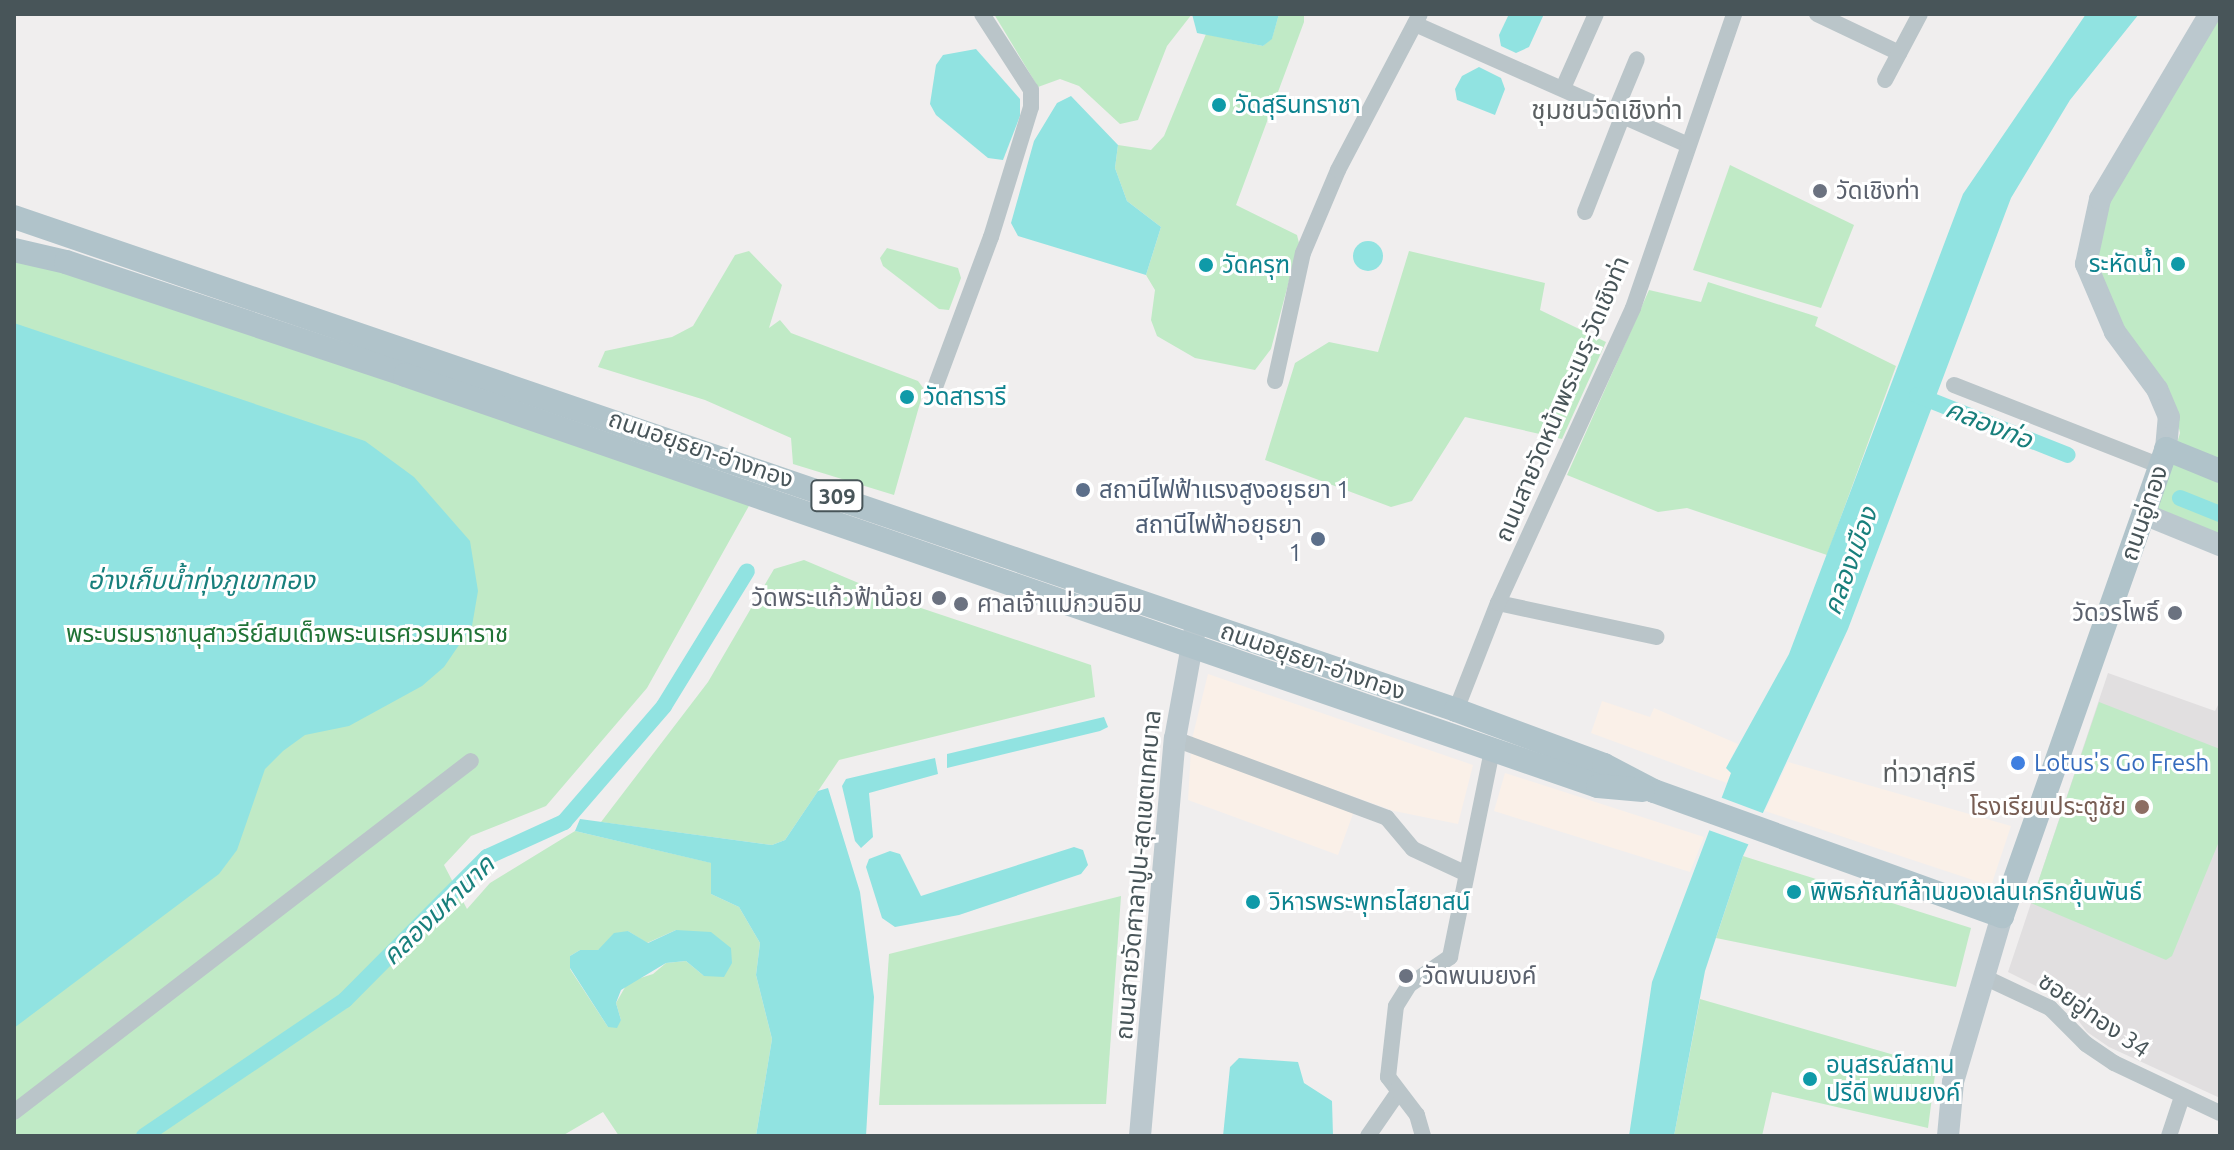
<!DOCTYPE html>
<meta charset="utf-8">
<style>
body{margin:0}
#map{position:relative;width:2234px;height:1150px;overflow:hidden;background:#f0eeee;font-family:Ubuntu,"Noto Sans Thai",sans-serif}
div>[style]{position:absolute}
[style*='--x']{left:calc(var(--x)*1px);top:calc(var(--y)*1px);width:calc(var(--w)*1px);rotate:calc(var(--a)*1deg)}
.commercial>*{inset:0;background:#faf0e8}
.education>*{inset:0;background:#e1dfe0}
.green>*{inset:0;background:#c0eac6}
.water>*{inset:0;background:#91e3e1}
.round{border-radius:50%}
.pier>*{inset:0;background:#f0eeee}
.canal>*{height:16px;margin:-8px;padding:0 8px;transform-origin:8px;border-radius:8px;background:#91e3e1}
.street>*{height:16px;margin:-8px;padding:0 8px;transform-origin:8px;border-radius:8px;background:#bac5c9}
.secondary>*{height:22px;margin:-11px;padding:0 11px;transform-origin:11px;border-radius:11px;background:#bbc8ce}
.primary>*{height:24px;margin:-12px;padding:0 12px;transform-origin:12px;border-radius:12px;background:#b0c3ca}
.dots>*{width:22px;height:22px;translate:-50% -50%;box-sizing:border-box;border:4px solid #fff;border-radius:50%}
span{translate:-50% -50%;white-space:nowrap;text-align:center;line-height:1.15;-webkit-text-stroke:6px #fff;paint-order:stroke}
.shield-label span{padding:2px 6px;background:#fff;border:2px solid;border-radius:6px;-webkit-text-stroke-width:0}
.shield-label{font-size:22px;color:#485559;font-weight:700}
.culture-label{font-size:24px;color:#0d838f}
.left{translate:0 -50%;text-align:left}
.right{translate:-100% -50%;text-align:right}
.worship-label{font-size:24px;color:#5b616d}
.street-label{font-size:24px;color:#485559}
.service-label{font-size:24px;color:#4e5e75}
.park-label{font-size:24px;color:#207336}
.shop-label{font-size:24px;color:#366cbe}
.education-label{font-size:24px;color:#785e54}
.neighbourhood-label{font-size:26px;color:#5b6062}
.water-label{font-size:26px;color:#187f7c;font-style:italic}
.frame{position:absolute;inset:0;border:16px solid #485559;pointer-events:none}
</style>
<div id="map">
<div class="commercial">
<div style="clip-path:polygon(1208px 674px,1473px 765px,1458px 824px,1394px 811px,1192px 739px)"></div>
<div style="clip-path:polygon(1602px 701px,1650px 717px,1654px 708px,1738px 744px,1726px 768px,1731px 773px,1727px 783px,1591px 733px)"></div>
<div style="clip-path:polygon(1191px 750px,1354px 811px,1338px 855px,1188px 800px)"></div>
<div style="clip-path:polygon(1788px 762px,2011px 826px,1991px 886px,1765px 811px)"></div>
<div style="clip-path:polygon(1505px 773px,1704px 837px,1690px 872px,1494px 811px)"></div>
</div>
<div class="education">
<div style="clip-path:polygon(2108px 673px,2215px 711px,2220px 701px,2220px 1098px,2109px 1047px,2087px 1032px,2062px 999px,2008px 972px)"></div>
</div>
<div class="green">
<div style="clip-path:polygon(994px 14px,1192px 14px,1167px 46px,1138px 120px,1120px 124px,1079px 86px,1060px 79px,1038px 87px)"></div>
<div style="clip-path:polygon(1279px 14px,1304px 14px,1304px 22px,1236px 205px,1297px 235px,1299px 243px,1271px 349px,1255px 370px,1195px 358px,1157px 336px,1151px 320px,1155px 290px,1146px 275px,1161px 227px,1127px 201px,1115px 168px,1118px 145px,1151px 150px,1164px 136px,1206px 34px,1263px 46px,1272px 38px)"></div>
<div style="clip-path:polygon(2220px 14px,2220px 538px,2157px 512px,2180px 433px,2175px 411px,2115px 315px,2097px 262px,2108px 201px)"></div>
<div style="clip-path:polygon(1730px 165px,1854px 225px,1821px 308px,1693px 270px)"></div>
<div style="clip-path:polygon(887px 248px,958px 268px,961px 278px,949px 310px,939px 309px,883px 266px,880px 258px)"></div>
<div style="clip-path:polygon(749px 251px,782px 285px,769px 328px,780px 320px,791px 333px,918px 381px,924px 389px,894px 495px,793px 464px,791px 438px,705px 400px,598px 367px,605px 351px,672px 337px,693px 326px,735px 255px)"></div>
<div style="clip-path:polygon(1409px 251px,1545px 283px,1540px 310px,1606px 342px,1562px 439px,1465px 417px,1412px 501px,1391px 507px,1265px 460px,1295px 363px,1329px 342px,1378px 352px)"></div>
<div style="clip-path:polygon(evenodd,14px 260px,65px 270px,750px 504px,647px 688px,546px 806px,471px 836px,444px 865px,467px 909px,490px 883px,575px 831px,712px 863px,711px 894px,739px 907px,760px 943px,756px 975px,772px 1039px,756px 1136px,619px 1136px,603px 1112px,562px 1136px,14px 1136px,14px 260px,676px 930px,704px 976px,686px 961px,666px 963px,653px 974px,628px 982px,616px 1003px,621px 1020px,608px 1027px,570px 969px,570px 956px,580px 950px,598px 950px,628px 931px,647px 943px,676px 930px)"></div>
<div style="clip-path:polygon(1708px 282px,1818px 317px,1815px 326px,1896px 366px,1827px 555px,1687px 508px,1658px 512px,1567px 475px,1649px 290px,1701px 302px)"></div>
<div style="clip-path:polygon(804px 560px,906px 603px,1091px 665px,1095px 697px,839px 760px,785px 840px,772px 845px,601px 822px,708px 682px,774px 569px)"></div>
<div style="clip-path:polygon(2099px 702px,2220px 749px,2220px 839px,2172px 956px,2166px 960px,2031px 903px)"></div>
<div style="clip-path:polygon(1743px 856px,1971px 928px,1956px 987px,1716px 938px)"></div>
<div style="clip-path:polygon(1121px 896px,1106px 1104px,879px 1105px,889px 954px)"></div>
<div style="clip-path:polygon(1700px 999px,1936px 1067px,1928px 1128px,1772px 1092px,1762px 1136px,1674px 1136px)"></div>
</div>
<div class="water">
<div style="clip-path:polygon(1192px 14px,1279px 14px,1272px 39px,1263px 46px,1197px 33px)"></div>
<div style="clip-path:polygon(1509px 14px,1544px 14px,1529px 47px,1516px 53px,1501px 46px,1499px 35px)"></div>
<div style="clip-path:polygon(2086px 14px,2139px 14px,2070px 100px,2011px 198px,1848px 629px,1743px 856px,1705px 971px,1674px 1136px,1629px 1136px,1652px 982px,1731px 773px,1726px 768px,1789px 654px,1963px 194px)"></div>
<div style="clip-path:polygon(976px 49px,1020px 99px,1020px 116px,1003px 160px,988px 158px,936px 115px,930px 104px,936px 65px,943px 55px)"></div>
<div style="clip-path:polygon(1479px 67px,1501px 78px,1505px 89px,1495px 115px,1457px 100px,1455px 89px,1462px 76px)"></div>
<div style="clip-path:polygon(1071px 96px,1118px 145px,1115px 168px,1127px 201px,1161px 227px,1146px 275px,1018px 236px,1011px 223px,1034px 141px,1057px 103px)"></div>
<div class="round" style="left:1353px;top:241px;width:30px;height:30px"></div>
<div style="clip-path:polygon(14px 323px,365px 441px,414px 477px,470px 541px,478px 591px,472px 626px,444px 667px,422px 686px,349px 726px,305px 735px,283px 751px,265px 769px,237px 850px,219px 874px,14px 1028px)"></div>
<div style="clip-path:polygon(1104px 717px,1108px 727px,1100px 731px,947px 768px,947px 754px)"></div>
<div style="clip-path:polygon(935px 758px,938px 774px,869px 793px,873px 837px,861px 848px,855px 841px,842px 786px,846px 779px)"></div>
<div style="clip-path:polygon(828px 788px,860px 892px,874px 997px,866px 1136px,756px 1136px,772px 1039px,756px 975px,760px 943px,739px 907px,711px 894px,711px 863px,575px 831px,580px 819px,772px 845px,785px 840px,818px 791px)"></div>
<div style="clip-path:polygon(1074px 847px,1083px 850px,1088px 865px,1081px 874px,959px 915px,895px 927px,882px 918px,866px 867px,869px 859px,890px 851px,900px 854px,921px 896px)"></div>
<div style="clip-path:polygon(676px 930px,711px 932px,731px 948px,732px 963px,724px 977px,704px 976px,686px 961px,666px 963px,621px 990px,616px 1003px,621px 1020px,617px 1028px,608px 1027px,570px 968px,570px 956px,580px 950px,598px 950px,614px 933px,628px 931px,648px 943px)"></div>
<div style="clip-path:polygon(1239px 1058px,1298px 1062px,1304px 1083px,1332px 1101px,1333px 1136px,1223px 1136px,1230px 1067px)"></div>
</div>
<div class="pier">
<div style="clip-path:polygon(1717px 796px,1768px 815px,1753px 846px,1703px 828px)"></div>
</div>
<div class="canal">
<div style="--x:1917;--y:395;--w:162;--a:21.7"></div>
<div style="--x:2180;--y:498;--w:43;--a:21.8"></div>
<div style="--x:144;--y:1136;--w:243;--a:-34.1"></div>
<div style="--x:345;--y:1000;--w:202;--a:-45.2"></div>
<div style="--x:487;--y:857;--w:85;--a:-24.4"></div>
<div style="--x:564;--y:822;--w:153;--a:-49.2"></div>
<div style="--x:664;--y:706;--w:158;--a:-58.4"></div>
</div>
<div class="street">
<div style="--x:1817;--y:14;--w:91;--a:25.4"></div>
<div style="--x:1415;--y:24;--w:296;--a:23.9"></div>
<div style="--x:1885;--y:80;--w:75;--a:-62.1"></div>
<div style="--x:1563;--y:88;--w:81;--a:-66"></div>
<div style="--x:1615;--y:112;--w:57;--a:-67.5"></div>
<div style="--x:1585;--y:212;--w:104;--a:-68.6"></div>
<div style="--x:1275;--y:381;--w:131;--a:-77.7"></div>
<div style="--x:1303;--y:253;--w:90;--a:-67.1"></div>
<div style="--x:1338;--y:170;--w:176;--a:-62.3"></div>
<div style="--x:1954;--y:385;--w:222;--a:21.4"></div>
<div style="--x:934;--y:390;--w:163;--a:-69.6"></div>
<div style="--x:991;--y:237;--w:136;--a:-72.9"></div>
<div style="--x:1031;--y:107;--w:17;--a:-90"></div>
<div style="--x:1031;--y:90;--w:90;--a:-122.8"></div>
<div style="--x:1498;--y:603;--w:162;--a:12.1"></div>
<div style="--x:1456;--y:710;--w:115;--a:-68.6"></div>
<div style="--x:1498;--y:603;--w:324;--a:-65.4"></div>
<div style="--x:1633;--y:308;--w:311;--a:-71"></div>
<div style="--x:1175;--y:739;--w:226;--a:20.4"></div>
<div style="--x:1387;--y:818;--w:40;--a:50"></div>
<div style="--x:1413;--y:849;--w:57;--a:24.8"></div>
<div style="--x:1984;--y:977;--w:73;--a:25.2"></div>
<div style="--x:2050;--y:1008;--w:51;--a:45"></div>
<div style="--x:2086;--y:1044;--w:34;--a:34"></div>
<div style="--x:2114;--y:1063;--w:117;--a:25.3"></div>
<div style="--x:14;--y:1112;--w:576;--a:-37.53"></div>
<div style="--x:1368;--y:1136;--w:51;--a:-55.4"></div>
<div style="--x:1423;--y:1136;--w:22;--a:-106"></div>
<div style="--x:1417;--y:1115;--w:48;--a:-127.3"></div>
<div style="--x:1388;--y:1077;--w:71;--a:-83.6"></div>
<div style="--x:1396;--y:1006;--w:25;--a:-58"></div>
<div style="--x:1409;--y:985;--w:50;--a:-34.3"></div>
<div style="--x:1450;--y:957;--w:211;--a:-78.5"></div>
<div style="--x:2169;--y:1136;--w:41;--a:-71.6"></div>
</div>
<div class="secondary">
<div style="--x:2166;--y:449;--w:32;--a:-85"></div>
<div style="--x:2169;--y:417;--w:30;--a:-113"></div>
<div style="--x:2157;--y:389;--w:71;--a:-126.4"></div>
<div style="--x:2115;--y:332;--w:74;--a:-113.1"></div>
<div style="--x:2086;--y:264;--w:66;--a:-77.8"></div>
<div style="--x:2100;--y:199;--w:215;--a:-59.3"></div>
<div style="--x:2144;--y:514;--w:82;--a:22.2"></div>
<div style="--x:1140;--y:1136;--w:399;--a:-85"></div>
<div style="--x:1175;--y:739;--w:112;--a:-79.7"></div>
<div style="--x:1948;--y:1136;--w:54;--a:-84.7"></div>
<div style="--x:1953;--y:1082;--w:173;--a:-73.6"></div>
</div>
<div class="primary">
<div style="--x:14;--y:217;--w:1524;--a:18.87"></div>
<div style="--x:1456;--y:710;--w:158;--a:20.4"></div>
<div style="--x:1604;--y:765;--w:56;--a:27.5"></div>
<div style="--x:1654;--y:791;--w:370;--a:19.8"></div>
<div style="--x:2002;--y:916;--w:495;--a:-70.6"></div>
<div style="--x:2166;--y:449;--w:58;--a:22.2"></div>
<div style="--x:14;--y:250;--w:53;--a:13"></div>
<div style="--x:66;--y:262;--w:357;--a:18.4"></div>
<div style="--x:405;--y:375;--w:1262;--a:19.01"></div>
<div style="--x:1598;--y:786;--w:45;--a:5.1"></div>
</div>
<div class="dots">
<div style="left:1219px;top:105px;background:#0f9aa8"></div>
<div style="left:1820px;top:191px;background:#6b7280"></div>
<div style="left:2178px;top:264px;background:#0f9aa8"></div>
<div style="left:1206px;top:265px;background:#0f9aa8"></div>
<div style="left:907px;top:397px;background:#0f9aa8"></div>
<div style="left:1083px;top:490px;background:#5c6f8a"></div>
<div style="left:1318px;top:539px;background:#5c6f8a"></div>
<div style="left:939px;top:598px;background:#6b7280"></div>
<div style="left:961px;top:604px;background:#6b7280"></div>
<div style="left:2175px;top:613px;background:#6b7280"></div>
<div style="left:2018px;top:763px;background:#3f7fe0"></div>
<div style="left:2142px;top:807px;background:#8d6e63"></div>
<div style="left:1794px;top:892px;background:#0f9aa8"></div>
<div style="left:1253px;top:902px;background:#0f9aa8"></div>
<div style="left:1406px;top:976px;background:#6b7280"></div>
<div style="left:1810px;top:1079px;background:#0f9aa8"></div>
</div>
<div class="shield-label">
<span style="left:837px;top:496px">309</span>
</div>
<div class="culture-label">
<span class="left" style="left:1235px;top:105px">วัดสุรินทราชา</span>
<span class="right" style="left:2162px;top:264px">ระหัดน้ำ</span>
<span class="left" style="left:1222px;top:265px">วัดครุฑ</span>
<span class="left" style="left:923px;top:397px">วัดสารารี</span>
<span class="left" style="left:1810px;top:892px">พิพิธภัณฑ์ล้านของเล่นเกริกยุ้นพันธ์</span>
<span class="left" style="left:1269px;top:902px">วิหารพระพุทธไสยาสน์</span>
<span class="left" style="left:1826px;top:1079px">อนุสรณ์สถาน<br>ปรีดี พนมยงค์</span>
</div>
<div class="worship-label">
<span class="left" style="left:1836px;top:191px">วัดเชิงท่า</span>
<span class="right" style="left:923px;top:598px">วัดพระแก้วฟ้าน้อย</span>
<span class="left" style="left:977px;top:604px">ศาลเจ้าแม่กวนอิม</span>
<span class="right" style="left:2159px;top:613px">วัดวรโพธิ์</span>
<span class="left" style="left:1422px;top:976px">วัดพนมยงค์</span>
</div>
<div class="street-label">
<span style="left:1562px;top:399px;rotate:-67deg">ถนนสายวัดหน้าพระเมรุ-วัดเชิงท่า</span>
<span style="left:701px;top:449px;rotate:19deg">ถนนอยุธยา-อ่างทอง</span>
<span style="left:2144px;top:513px;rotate:-71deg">ถนนอู่ทอง</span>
<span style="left:1313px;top:661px;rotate:19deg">ถนนอยุธยา-อ่างทอง</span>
<span style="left:1138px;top:875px;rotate:-85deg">ถนนสายวัดศาลาปูน-สุดเขตเทศบาล</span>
<span style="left:2094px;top:1015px;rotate:35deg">ซอยอู่ทอง 34</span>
</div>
<div class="service-label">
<span class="left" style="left:1099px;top:490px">สถานีไฟฟ้าแรงสูงอยุธยา 1</span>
<span class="right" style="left:1302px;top:539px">สถานีไฟฟ้าอยุธยา<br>1</span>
</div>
<div class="park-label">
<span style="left:287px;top:634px">พระบรมราชานุสาวรีย์สมเด็จพระนเรศวรมหาราช</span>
</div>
<div class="shop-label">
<span class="left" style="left:2034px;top:763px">Lotus's Go Fresh</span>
</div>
<div class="education-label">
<span class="right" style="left:2126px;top:807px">โรงเรียนประตูชัย</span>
</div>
<div class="neighbourhood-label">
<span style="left:1607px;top:110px">ชุมชนวัดเชิงท่า</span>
<span style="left:1929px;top:773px">ท่าวาสุกรี</span>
</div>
<div class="water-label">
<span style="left:1989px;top:424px;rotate:22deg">คลองท่อ</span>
<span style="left:1850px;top:561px;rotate:-70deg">คลองเมือง</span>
<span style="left:201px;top:580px">อ่างเก็บน้ำทุ่งภูเขาทอง</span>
<span style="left:438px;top:910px;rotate:-44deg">คลองมหานาค</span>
</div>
<div class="frame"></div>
</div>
